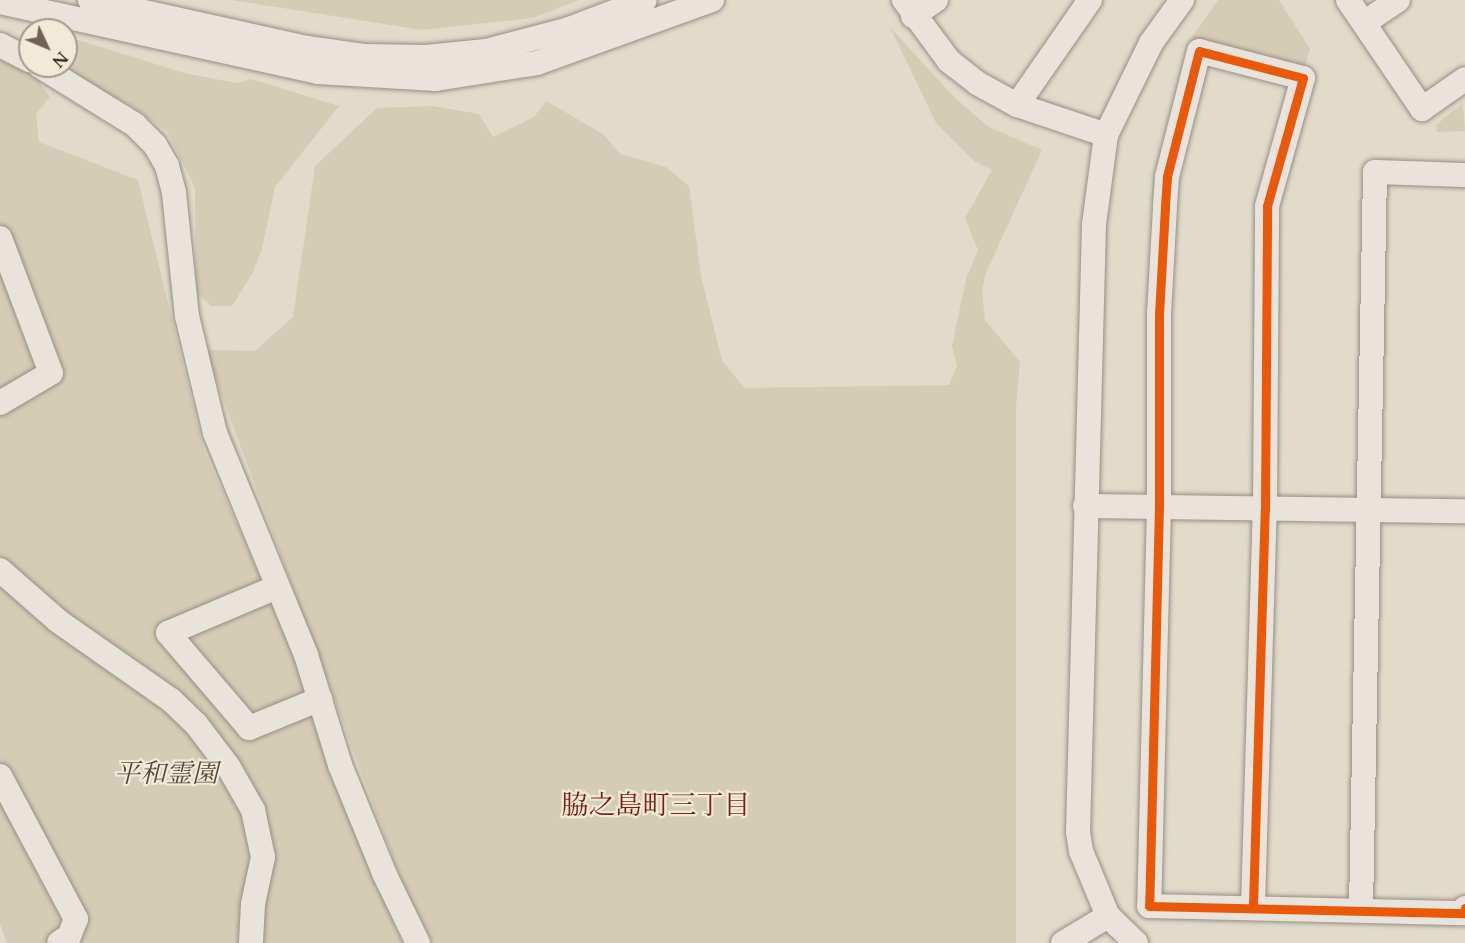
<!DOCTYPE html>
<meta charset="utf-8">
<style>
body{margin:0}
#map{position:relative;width:1465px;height:943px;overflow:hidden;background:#e1dbca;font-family:Cardo,"Noto Serif JP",serif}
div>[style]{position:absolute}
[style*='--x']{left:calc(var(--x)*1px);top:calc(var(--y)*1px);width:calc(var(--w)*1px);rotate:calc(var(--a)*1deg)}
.green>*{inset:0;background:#d5ccb5}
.roads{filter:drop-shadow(0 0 2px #958f85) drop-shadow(0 0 2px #958f85)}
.minor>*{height:24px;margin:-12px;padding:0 12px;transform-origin:12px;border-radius:12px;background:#e8e4dc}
.cycleway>*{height:9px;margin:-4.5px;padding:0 4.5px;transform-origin:4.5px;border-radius:4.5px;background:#e8590c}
span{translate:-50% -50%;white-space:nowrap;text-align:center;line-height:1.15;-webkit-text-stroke:4.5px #f1ead7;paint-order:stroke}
.park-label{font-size:26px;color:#58483c;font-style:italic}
.neighbourhood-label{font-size:27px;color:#7a1f14}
.north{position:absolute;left:18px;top:18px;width:60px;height:60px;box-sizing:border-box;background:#f1ead7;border:2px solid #a5998b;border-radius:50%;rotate:134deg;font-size:16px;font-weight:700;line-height:24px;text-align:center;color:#322019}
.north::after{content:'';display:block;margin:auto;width:21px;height:27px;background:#6f6157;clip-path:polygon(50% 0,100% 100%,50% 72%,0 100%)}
</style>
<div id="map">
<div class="green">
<div style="clip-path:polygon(232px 0,579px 0,533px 18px,422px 30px)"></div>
<div style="clip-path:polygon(1218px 0,1279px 0,1310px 49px,1304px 68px,1190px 40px)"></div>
<div style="clip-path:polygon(890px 27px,952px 95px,987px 126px,1042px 150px,985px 275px,982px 292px,985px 320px,1020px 362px,1016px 408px,1016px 943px,433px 943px,403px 885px,205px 350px,255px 351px,293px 317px,315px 166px,377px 108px,432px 106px,479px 114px,493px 137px,534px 117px,546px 101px,603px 134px,620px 154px,666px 167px,689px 186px,701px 276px,722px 361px,745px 388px,949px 385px,957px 366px,952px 346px,966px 279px,978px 250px,965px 218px,992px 170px,974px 161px,936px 123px)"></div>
<div style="clip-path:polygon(66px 36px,184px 73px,237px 83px,251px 79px,339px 106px,275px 187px,262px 249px,252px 274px,232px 306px,211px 306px,196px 292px,195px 188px,167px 131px,131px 106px,86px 83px,64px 66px)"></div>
<div style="clip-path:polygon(0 49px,29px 68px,50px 97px,36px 114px,39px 142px,138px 180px,204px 451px,311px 688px,402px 943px,7px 943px,0 924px)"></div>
<div style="clip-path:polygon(1463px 103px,1465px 131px,1437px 132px,1436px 125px)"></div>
</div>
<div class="roads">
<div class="minor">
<div style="--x:90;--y:0;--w:222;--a:12.5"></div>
<div style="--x:307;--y:48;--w:59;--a:7.9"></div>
<div style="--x:365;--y:56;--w:61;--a:0.9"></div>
<div style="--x:426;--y:57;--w:60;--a:-5.7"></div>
<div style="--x:486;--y:51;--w:86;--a:-14.8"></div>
<div style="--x:569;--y:29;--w:81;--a:-20.9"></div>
<div style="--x:904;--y:0;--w:76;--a:53.6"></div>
<div style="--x:949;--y:61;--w:36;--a:38"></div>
<div style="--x:977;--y:83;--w:46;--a:28.8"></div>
<div style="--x:1017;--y:105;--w:94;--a:18.6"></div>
<div style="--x:1348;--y:0;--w:132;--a:55.8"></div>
<div style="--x:1422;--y:109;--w:52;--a:-34.9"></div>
<div style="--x:0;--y:2;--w:326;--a:12.4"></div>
<div style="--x:318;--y:72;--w:118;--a:3.4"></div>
<div style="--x:436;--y:79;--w:102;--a:-9"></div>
<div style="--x:537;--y:63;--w:186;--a:-19.8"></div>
<div style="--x:913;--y:16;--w:28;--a:-35"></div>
<div style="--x:1364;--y:23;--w:41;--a:-34.1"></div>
<div style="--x:0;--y:45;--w:34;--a:27"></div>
<div style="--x:40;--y:66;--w:112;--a:31.8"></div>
<div style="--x:135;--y:125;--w:28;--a:45"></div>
<div style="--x:155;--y:145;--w:24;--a:60"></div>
<div style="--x:167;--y:166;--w:28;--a:75"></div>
<div style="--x:174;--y:193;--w:124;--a:84"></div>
<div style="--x:187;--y:316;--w:120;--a:76.5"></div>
<div style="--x:215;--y:433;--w:240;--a:67.7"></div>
<div style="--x:306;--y:655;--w:115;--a:72.8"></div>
<div style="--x:340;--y:765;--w:117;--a:67.8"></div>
<div style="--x:384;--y:873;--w:78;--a:64.1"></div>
<div style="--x:1017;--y:105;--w:128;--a:-55.2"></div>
<div style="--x:0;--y:238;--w:144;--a:69.3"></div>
<div style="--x:51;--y:373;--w:59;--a:149.5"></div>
<div style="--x:1085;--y:506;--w:380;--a:0.8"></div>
<div style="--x:0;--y:570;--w:77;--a:41.3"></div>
<div style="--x:58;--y:621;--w:138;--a:35"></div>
<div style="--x:171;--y:700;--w:35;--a:44"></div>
<div style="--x:196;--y:724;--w:53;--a:52.7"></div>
<div style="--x:228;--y:766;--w:51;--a:60.4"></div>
<div style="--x:253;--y:810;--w:48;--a:78"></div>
<div style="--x:263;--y:857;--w:48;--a:102"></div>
<div style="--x:253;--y:904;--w:39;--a:93"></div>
<div style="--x:277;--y:587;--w:118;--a:157.1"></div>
<div style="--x:168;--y:633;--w:125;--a:49.5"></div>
<div style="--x:249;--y:728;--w:77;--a:-22.2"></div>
<div style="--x:0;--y:776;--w:162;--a:62"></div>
<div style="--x:76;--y:919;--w:18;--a:112"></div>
<div style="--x:69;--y:936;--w:12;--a:145"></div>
<div style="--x:1253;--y:906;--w:396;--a:-88.3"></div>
<div style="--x:1265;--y:510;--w:304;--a:-89.6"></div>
<div style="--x:1267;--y:206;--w:133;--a:-74.3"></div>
<div style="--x:1303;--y:78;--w:107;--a:-165.4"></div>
<div style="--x:1199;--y:51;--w:130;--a:104.3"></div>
<div style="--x:1167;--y:177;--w:30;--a:94"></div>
<div style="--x:1165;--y:207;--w:106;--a:93.2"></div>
<div style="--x:1159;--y:313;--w:193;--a:90"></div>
<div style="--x:1159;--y:506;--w:400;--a:91.4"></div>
<div style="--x:1149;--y:906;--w:316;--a:1.3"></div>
<div style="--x:1465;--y:913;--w:5;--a:-90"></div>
<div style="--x:1361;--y:909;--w:737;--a:-88.91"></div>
<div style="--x:1375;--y:172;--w:90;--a:1.9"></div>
<div style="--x:1063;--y:943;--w:52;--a:-31"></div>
<div style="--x:1136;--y:943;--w:39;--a:-136"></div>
<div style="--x:1108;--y:916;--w:70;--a:-112.6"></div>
<div style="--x:1081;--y:851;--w:19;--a:-99"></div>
<div style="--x:1078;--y:832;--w:608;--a:-88.49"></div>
<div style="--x:1094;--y:224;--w:90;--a:-82.3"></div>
<div style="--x:1106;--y:135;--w:102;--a:-63.9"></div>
<div style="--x:1151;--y:43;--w:53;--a:-54.2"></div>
</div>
</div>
<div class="cycleway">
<div style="--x:1253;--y:906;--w:396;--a:-88.3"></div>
<div style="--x:1265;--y:510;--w:304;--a:-89.6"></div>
<div style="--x:1267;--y:206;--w:133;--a:-74.3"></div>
<div style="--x:1303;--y:78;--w:107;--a:-165.4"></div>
<div style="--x:1199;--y:51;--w:130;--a:104.3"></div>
<div style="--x:1167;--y:177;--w:30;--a:94"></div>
<div style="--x:1165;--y:207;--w:106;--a:93.2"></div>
<div style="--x:1159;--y:313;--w:193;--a:90"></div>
<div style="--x:1159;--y:506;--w:400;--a:91.4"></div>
<div style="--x:1149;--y:906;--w:316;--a:1.3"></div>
<div style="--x:1465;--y:913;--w:5;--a:-90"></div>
</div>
<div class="park-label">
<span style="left:166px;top:774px">平和霊園</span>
</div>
<div class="neighbourhood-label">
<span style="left:656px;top:806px">脇之島町三丁目</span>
</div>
<div class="north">N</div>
</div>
